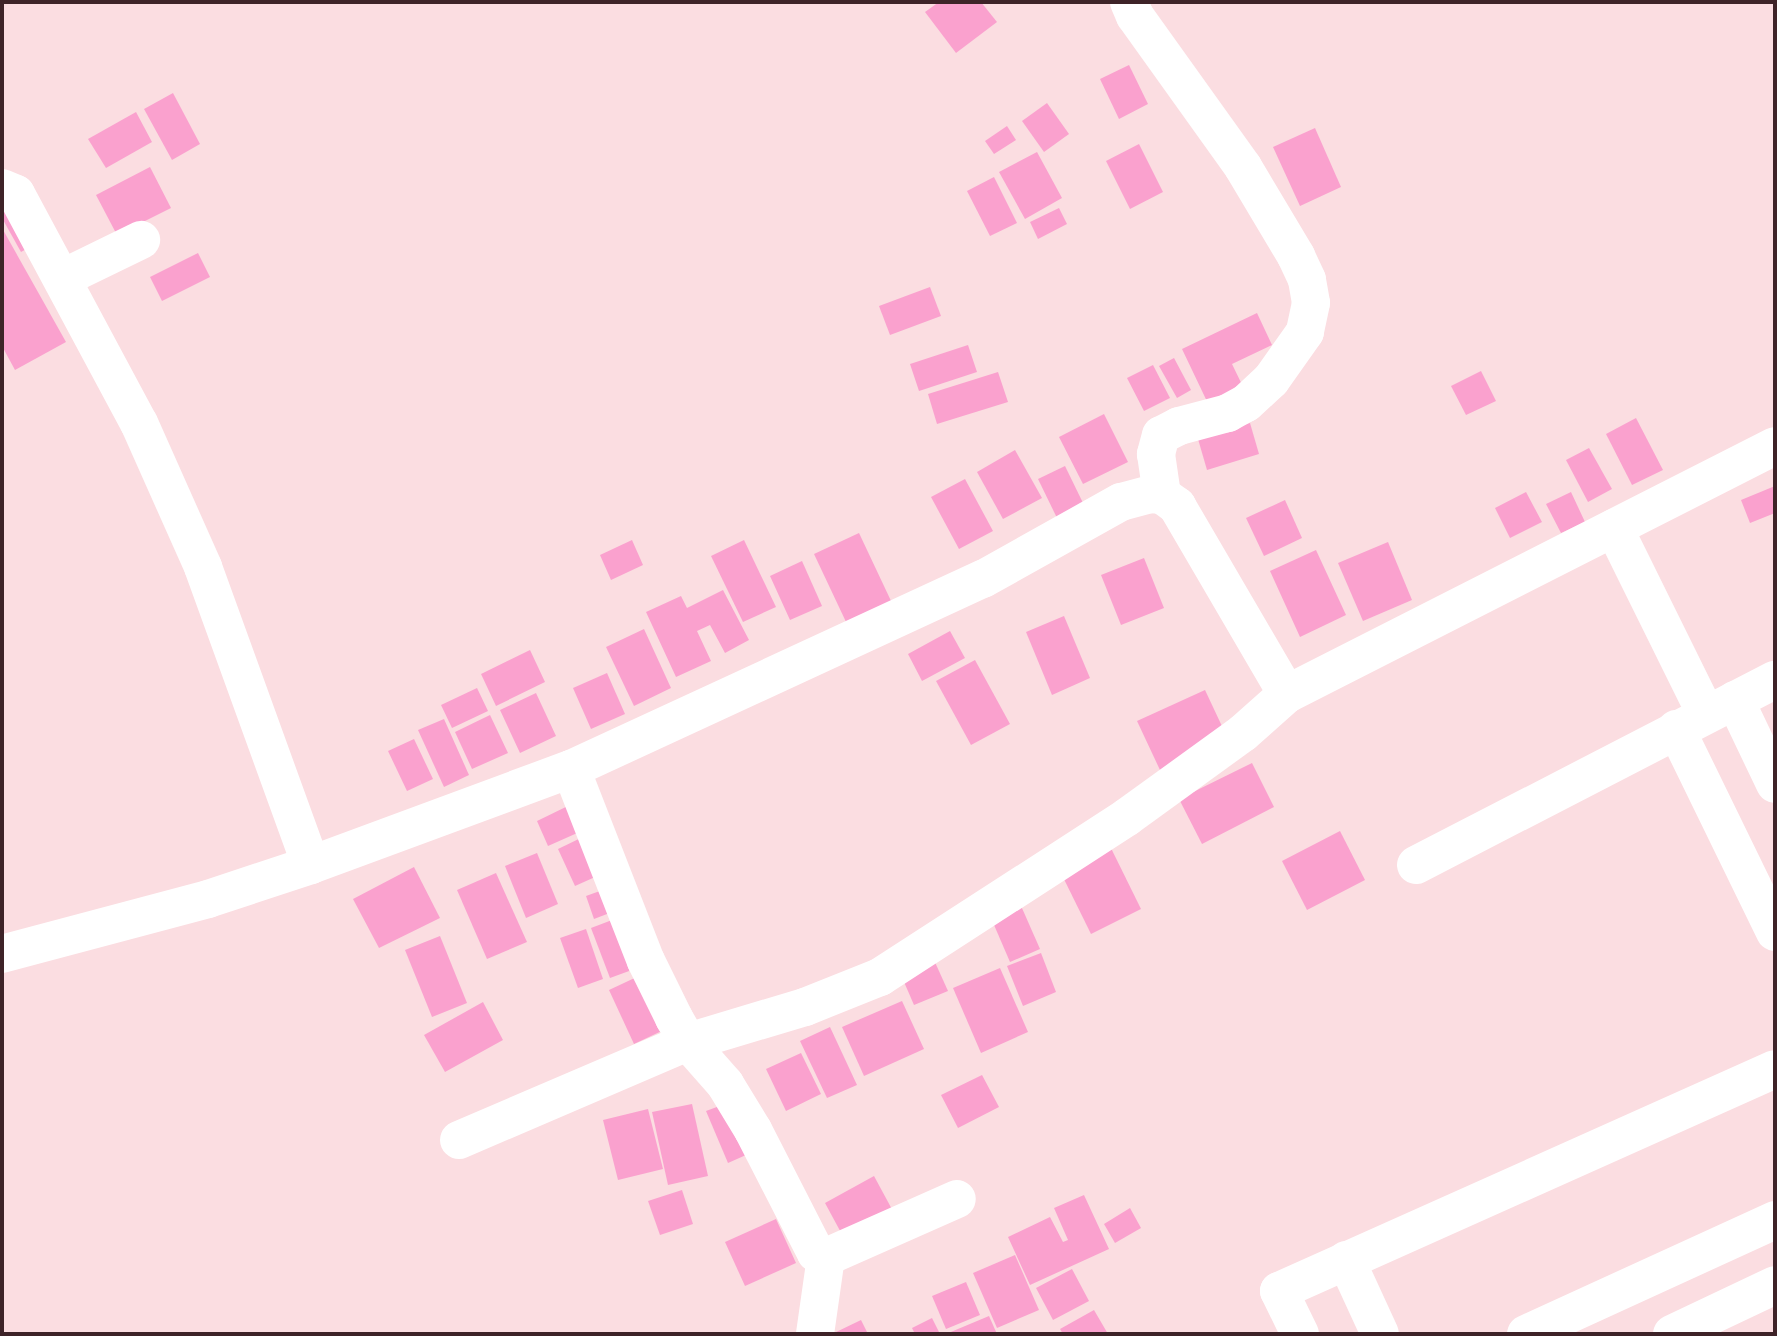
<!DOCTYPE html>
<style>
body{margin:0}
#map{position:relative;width:1777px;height:1336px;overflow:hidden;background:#fbdde1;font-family:Cabin,sans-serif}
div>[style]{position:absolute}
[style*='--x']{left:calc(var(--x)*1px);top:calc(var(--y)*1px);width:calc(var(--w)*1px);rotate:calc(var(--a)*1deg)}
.building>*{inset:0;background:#faa1ce}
.minor>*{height:38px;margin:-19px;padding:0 19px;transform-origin:19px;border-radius:19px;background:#fff}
span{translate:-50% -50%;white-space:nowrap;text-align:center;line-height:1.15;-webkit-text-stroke:7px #fff;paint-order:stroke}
.frame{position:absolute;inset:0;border:4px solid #3e2328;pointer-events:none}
</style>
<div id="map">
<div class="building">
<div style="clip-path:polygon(939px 2px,981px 2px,997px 22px,956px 53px,925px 12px)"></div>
<div style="clip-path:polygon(1129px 65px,1148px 104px,1119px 119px,1100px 79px)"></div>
<div style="clip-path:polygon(173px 93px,200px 144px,172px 160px,144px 109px)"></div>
<div style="clip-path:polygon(1047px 103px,1069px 134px,1044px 152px,1022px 121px)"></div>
<div style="clip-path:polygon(136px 112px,152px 142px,106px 168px,88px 139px)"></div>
<div style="clip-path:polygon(1007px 126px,1016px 140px,994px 154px,985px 141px)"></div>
<div style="clip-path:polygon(1315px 128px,1341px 187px,1300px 206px,1273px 147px)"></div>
<div style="clip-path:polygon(1139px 144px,1163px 192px,1130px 209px,1106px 161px)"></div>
<div style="clip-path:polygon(1037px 152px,1062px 198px,1025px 219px,999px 172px)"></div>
<div style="clip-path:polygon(150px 167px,171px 208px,117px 235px,96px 195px)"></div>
<div style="clip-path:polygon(994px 177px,1017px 223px,990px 236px,967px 191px)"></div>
<div style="clip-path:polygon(2px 208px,39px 242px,21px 252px,2px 218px)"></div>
<div style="clip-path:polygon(1059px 208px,1067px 224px,1038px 239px,1030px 222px)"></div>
<div style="clip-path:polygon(2px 228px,66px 342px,15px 370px,2px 346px)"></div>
<div style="clip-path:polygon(198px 253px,210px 277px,162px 301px,150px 277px)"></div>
<div style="clip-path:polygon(930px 287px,941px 316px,890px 335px,879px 306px)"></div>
<div style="clip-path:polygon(1257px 313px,1272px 345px,1232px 364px,1248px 397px,1213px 414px,1182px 349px)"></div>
<div style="clip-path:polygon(968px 345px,977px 372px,919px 391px,910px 364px)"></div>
<div style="clip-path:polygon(1174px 358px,1191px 390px,1177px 398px,1159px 366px)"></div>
<div style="clip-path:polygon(1153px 365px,1170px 398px,1144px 411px,1127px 378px)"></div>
<div style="clip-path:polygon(1481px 371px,1496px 401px,1466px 415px,1451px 386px)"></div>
<div style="clip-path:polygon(998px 372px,1008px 402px,937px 424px,928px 394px)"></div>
<div style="clip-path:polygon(1104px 414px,1128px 462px,1083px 484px,1059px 437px)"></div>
<div style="clip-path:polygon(1636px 418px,1663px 470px,1632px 485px,1606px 434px)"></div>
<div style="clip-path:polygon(1250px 423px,1259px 454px,1207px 470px,1198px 439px)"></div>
<div style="clip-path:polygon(1589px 448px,1612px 489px,1588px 502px,1566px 460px)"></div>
<div style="clip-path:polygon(1015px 450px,1042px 498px,1003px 519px,977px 472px)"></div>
<div style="clip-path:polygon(1065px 466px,1084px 505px,1057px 518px,1038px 479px)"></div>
<div style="clip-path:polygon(965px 479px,993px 531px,959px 549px,931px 497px)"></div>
<div style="clip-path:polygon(1775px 486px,1775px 513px,1750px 523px,1741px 500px)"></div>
<div style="clip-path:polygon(1526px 492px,1542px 522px,1510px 538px,1495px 508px)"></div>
<div style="clip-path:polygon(1571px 492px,1585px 522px,1561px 533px,1546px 504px)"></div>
<div style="clip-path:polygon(1285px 500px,1302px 538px,1264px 556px,1246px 518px)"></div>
<div style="clip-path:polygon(859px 533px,892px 603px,847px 624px,814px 554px)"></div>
<div style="clip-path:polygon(632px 540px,643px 565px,611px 580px,600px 555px)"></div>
<div style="clip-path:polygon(744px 540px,776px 607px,743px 622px,711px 556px)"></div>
<div style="clip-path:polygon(1388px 542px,1412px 600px,1363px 621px,1338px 563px)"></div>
<div style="clip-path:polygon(1316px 550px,1346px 615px,1300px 637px,1270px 571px)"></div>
<div style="clip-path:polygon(1144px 558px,1164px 608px,1121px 625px,1101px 575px)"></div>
<div style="clip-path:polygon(802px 561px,822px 606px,790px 620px,770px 576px)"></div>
<div style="clip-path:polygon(723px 590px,749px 640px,725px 653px,710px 625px,697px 631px,711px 661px,676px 677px,646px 612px,681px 596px,687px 608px)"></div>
<div style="clip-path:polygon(1064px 616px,1090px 678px,1052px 695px,1026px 632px)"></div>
<div style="clip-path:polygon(644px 629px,671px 688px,634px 706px,606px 647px)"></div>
<div style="clip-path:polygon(950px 631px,965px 658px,922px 681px,908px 654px)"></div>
<div style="clip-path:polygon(530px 650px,545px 682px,496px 706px,481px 674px)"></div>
<div style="clip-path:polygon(975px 660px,1010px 724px,971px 745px,936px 681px)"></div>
<div style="clip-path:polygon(607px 673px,625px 714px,591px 729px,573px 688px)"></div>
<div style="clip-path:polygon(477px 688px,488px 711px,452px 728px,441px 705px)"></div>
<div style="clip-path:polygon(1205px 690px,1228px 739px,1160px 770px,1137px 721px)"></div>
<div style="clip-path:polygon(536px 693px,556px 736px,520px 753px,500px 710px)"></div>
<div style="clip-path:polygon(490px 715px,508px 753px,472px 769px,455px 732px)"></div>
<div style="clip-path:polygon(444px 719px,469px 775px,444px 787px,418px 730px)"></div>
<div style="clip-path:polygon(414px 739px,433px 779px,407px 791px,388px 751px)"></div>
<div style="clip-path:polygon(1252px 763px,1274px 807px,1202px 844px,1179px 799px)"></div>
<div style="clip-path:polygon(572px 804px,584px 830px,548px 846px,537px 821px)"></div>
<div style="clip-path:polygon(1340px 831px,1365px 880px,1307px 910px,1282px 861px)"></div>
<div style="clip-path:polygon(587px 835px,604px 873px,575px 886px,558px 849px)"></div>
<div style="clip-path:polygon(1107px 840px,1141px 909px,1091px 934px,1057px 865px)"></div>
<div style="clip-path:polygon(537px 853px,558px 904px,526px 918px,505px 866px)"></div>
<div style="clip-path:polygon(414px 867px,440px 918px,379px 948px,353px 899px)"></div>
<div style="clip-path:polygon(496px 873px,527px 942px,487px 959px,457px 890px)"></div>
<div style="clip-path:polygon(611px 887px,620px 909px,594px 919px,586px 896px)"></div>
<div style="clip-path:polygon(1018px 899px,1040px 949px,1010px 962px,988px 911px)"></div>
<div style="clip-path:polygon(620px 917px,640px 967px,610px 978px,591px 928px)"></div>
<div style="clip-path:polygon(586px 929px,603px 979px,578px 988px,560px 938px)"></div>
<div style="clip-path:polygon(440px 936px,467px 1003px,432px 1017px,405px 950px)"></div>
<div style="clip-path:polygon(1041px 953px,1056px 992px,1023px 1006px,1007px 966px)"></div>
<div style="clip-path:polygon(934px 960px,948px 991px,914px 1005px,901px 975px)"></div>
<div style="clip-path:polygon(1000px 968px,1028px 1032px,981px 1053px,953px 988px)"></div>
<div style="clip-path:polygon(641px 975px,666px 1029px,634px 1044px,609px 990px)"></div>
<div style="clip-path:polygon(902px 1001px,924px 1049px,864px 1076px,842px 1027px)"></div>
<div style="clip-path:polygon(483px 1002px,503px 1040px,445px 1072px,424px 1035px)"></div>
<div style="clip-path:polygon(830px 1027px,857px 1085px,827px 1098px,800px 1041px)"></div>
<div style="clip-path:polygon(801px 1053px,821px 1094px,786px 1111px,766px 1069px)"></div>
<div style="clip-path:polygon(982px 1075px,999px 1107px,958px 1128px,941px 1095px)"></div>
<div style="clip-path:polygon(692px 1104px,708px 1176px,668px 1185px,652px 1112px)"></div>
<div style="clip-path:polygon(725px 1104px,746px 1155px,728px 1163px,706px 1111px)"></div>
<div style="clip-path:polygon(648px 1109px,663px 1169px,618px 1180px,603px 1120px)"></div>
<div style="clip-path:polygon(874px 1176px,894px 1213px,845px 1240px,825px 1203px)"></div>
<div style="clip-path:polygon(682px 1190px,693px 1224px,660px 1235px,648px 1201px)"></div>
<div style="clip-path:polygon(1084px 1195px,1109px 1249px,1030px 1285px,1008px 1237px,1050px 1217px,1063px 1242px,1068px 1240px,1054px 1208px)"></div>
<div style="clip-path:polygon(1130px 1208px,1141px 1228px,1115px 1243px,1104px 1224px)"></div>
<div style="clip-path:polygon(776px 1219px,796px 1263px,745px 1286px,725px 1242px)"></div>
<div style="clip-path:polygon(1015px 1255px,1039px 1310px,997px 1328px,973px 1273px)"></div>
<div style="clip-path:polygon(1072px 1269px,1089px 1301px,1053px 1320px,1036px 1288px)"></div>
<div style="clip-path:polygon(966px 1282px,980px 1315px,946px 1329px,932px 1296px)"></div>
<div style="clip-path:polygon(1094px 1310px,1108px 1334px,1063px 1334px,1060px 1329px)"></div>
<div style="clip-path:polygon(989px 1316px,997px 1334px,946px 1334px)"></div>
<div style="clip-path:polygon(932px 1318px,940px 1334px,915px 1334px,912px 1328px)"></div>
<div style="clip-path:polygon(861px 1320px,868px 1334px,832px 1334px)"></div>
</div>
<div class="minor">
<div style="--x:1129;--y:2;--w:15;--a:67"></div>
<div style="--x:1135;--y:16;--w:186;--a:54.4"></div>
<div style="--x:1243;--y:167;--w:104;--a:59.2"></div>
<div style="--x:1296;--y:256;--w:26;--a:65"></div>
<div style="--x:1307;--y:280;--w:23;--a:80"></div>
<div style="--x:1311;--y:303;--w:30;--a:102"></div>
<div style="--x:1305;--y:332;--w:59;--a:125.3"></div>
<div style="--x:1271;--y:380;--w:34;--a:137"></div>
<div style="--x:1246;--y:403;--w:21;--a:151"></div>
<div style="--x:1228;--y:413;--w:51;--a:165.1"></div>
<div style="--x:1179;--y:426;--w:20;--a:153"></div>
<div style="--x:1161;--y:435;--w:20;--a:105"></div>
<div style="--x:1156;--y:454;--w:41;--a:81.7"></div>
<div style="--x:2;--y:188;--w:15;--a:23"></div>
<div style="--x:16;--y:194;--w:260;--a:61.8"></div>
<div style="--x:139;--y:423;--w:158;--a:66"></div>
<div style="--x:203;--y:567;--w:317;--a:70.1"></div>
<div style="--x:63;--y:278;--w:87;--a:-26"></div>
<div style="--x:1614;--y:528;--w:208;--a:63.7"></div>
<div style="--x:1735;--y:700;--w:93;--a:64.5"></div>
<div style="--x:1676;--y:729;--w:226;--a:64"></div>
<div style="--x:571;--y:769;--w:206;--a:68.7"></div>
<div style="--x:646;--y:961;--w:64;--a:63.8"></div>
<div style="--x:674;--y:1018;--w:28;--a:60"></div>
<div style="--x:688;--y:1042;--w:56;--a:48.6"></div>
<div style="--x:725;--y:1084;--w:54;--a:58.7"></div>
<div style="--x:753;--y:1130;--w:138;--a:62.9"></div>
<div style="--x:816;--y:1253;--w:11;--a:22"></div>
<div style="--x:826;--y:1257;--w:143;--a:-23.9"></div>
<div style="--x:1416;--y:865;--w:404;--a:-27.3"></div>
<div style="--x:2;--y:954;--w:213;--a:-14.9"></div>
<div style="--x:208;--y:899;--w:108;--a:-18.3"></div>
<div style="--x:311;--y:865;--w:277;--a:-20.3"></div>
<div style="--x:571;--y:769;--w:454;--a:-24.8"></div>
<div style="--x:983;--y:579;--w:158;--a:-29.2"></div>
<div style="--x:1121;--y:502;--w:30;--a:-15"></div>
<div style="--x:1150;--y:494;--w:12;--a:5"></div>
<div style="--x:1162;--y:495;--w:19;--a:36"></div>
<div style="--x:1177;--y:506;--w:218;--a:59.7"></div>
<div style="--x:1287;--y:694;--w:547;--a:-26.94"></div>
<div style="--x:459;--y:1140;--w:249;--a:-23.2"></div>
<div style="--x:688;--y:1042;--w:122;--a:-16.7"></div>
<div style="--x:805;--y:1007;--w:81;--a:-21.8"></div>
<div style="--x:880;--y:977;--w:294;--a:-32.9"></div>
<div style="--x:1127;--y:817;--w:143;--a:-35.9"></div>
<div style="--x:1243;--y:733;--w:59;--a:-41.6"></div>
<div style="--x:1346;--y:1260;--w:81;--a:65.3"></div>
<div style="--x:815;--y:1334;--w:78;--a:-81.9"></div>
<div style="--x:1300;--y:1334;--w:48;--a:-116"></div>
<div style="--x:1279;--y:1291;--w:543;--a:-24.11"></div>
<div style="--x:1526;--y:1334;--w:274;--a:-24.6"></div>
<div style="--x:1672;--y:1334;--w:114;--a:-25.4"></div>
</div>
<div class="frame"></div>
</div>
